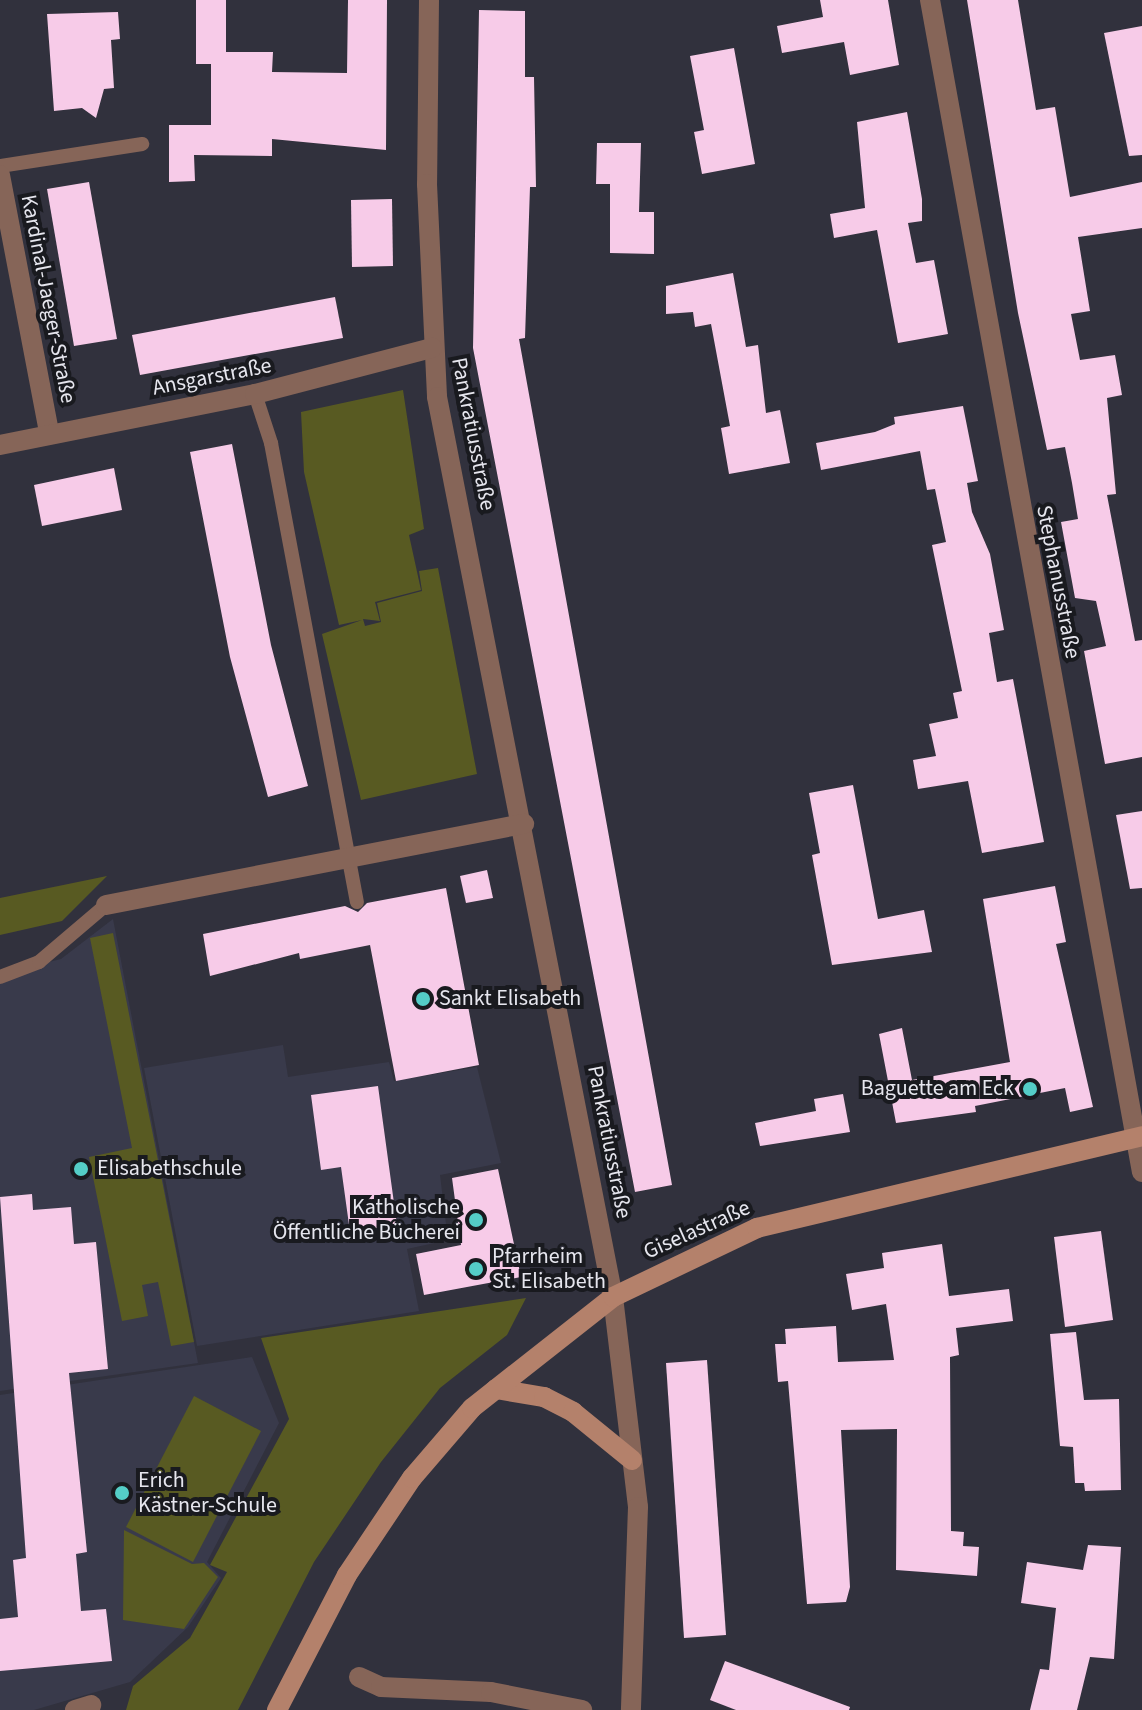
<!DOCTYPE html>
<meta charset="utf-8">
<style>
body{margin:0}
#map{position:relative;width:1142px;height:1710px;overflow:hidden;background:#31313d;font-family:"Source Sans 3",sans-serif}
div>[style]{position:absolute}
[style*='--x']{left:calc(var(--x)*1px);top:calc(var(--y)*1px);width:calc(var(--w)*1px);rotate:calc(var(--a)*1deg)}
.built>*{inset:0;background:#393a4b}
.green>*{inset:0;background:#585a22}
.building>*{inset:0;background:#f7cbe8}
.lane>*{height:14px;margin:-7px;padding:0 7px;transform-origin:7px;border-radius:7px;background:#866558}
.street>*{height:20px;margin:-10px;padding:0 10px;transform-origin:10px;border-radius:10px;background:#866558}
.secondary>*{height:20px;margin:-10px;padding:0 10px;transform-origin:10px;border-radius:10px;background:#b4816b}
.dots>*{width:22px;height:22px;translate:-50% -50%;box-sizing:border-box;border:4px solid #191a1f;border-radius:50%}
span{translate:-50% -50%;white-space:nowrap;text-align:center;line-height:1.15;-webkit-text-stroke:8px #191a1f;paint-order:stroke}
.street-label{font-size:22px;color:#e6e6ee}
.poi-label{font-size:22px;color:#e6e6ee}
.left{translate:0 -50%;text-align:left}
.right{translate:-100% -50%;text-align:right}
</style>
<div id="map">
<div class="built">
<div style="clip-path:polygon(113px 919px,198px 1363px,0 1391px,0 974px,61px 959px)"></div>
<div style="clip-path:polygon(283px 1045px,288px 1077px,389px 1062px,394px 1081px,477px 1067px,501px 1163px,440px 1175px,448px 1240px,407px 1249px,419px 1311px,197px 1346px,144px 1068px)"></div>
<div style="clip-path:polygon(252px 1357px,279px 1423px,207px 1562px,221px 1578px,188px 1627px,130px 1682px,34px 1710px,0 1710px,0 1395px)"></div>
</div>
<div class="green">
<div style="clip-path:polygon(403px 390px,424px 529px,409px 535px,421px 590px,375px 602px,380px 621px,363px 619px,365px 626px,381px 622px,377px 603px,422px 591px,419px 571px,438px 568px,477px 774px,361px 800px,322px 634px,362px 620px,339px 625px,304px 472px,301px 412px)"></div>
<div style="clip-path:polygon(107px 876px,62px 921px,0 935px,0 898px)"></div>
<div style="clip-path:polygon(113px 933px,194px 1342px,171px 1346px,158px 1282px,142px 1285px,148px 1316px,122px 1321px,89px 1157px,132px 1148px,90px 938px)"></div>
<div style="clip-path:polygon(526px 1298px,507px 1335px,440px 1388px,381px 1462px,314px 1562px,238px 1710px,126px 1710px,133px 1686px,190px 1638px,227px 1572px,210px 1565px,289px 1419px,261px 1338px)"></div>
<div style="clip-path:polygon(194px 1396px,261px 1431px,193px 1562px,126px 1527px)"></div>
<div style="clip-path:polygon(124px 1530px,192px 1564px,204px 1563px,218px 1577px,184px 1629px,123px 1620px)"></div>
</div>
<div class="building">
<div style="clip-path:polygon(196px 0,226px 0,226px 52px,273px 52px,272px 72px,347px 73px,348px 0,387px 0,386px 150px,272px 139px,272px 156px,194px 155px,195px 181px,169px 182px,169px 125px,211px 125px,211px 64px,196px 64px)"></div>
<div style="clip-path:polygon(820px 0,888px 0,899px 65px,850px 75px,844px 42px,782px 53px,777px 26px,823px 17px)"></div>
<div style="clip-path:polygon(967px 0,1018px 0,1036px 110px,1055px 107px,1070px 197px,1142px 182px,1142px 228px,1078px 237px,1090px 311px,1071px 314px,1080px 360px,1115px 355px,1122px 395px,1107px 398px,1116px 494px,1107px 495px,1135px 641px,1142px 640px,1142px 757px,1105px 764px,1084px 651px,1106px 646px,1096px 601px,1075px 598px,1061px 522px,1078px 519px,1072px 483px,1065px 447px,1047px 450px,1018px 313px)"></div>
<div style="clip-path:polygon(479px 10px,525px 11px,525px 77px,534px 77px,536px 187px,530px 187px,525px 338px,519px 339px,672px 1185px,635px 1192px,473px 348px)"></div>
<div style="clip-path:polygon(118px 12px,120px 39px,111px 40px,114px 88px,104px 89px,96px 118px,82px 108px,54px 111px,47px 14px)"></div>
<div style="clip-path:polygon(1142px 26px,1142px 155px,1129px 156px,1104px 33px)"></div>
<div style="clip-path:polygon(734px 48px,755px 164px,702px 174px,694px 132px,704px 130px,690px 56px)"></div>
<div style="clip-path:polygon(907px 112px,922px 199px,922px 221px,908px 223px,916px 263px,934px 260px,948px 334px,898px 343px,877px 230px,834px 238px,830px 214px,865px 208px,857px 122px)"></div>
<div style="clip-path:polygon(597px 143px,641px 143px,639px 212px,654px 212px,654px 254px,610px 253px,610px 184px,596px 184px)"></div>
<div style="clip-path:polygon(89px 182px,117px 339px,74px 346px,47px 189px)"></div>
<div style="clip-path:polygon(392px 199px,393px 266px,352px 267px,351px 200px)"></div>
<div style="clip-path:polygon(733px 273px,746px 347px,758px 345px,766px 413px,780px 410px,790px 463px,729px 474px,721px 428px,730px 426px,711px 324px,695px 327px,693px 312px,666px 314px,666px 286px)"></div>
<div style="clip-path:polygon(335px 297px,343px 338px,140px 375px,132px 335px)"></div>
<div style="clip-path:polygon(963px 406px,978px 481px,967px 483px,972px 512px,990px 554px,1004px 630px,989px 633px,997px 682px,1013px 679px,1044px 842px,982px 853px,968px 781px,918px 789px,913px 760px,936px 756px,929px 724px,958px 718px,953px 693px,962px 691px,932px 545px,946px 542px,935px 489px,927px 490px,920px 451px,821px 470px,816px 443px,875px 432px,895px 424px,894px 417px)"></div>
<div style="clip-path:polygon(232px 444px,271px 645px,308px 786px,268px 797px,230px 657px,190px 452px)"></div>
<div style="clip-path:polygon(114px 468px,122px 510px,42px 526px,34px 485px)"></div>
<div style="clip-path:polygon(853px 785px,878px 919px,924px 910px,932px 952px,832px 965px,812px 855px,820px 853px,809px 793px)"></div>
<div style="clip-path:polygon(1142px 811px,1142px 888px,1130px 889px,1116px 815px)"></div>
<div style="clip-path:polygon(487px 870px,493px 898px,466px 903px,460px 876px)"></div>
<div style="clip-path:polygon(1055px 886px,1066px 942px,1056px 944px,1093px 1107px,1070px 1112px,1065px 1088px,975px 1106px,976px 1112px,896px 1123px,879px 1034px,902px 1028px,912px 1080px,1010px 1062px,983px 899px)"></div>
<div style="clip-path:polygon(446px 888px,479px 1065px,396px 1081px,370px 945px,300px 959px,299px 953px,210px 976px,203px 934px,345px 906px,358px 912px,367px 903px)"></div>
<div style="clip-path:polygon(378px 1086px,397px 1225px,350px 1232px,341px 1167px,321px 1170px,311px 1095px)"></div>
<div style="clip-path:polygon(843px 1094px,850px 1132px,760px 1146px,755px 1123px,816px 1111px,814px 1099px)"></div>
<div style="clip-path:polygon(498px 1169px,521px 1277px,424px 1295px,416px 1254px,461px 1245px,452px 1178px)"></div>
<div style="clip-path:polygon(32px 1194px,33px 1210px,71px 1207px,74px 1244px,96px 1242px,108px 1369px,69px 1373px,87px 1552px,76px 1554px,81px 1611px,106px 1609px,112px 1661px,0 1671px,0 1619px,18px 1617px,13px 1560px,26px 1558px,0 1197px)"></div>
<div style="clip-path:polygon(1101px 1231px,1113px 1320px,1065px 1327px,1054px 1237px)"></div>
<div style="clip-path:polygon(942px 1244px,949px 1296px,1009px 1289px,1013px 1321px,956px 1328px,959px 1355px,950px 1357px,951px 1531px,964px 1532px,963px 1546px,979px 1547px,977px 1576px,896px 1570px,897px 1429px,841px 1430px,850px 1587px,846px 1602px,807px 1604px,788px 1381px,778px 1382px,775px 1344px,786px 1344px,785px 1329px,836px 1326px,838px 1362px,894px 1360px,886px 1304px,852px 1310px,846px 1274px,884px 1268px,882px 1253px)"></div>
<div style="clip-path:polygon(1076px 1332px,1084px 1400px,1119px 1399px,1121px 1490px,1085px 1491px,1084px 1483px,1075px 1483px,1073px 1447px,1060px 1446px,1050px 1334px)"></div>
<div style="clip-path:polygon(707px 1360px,726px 1635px,684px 1638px,666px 1363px)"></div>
<div style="clip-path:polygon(1088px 1545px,1121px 1547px,1114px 1659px,1090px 1657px,1077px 1710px,1030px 1710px,1040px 1669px,1049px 1670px,1056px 1608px,1021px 1603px,1027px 1562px,1083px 1570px)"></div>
<div style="clip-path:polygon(725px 1661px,850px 1707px,849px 1710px,736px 1710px,710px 1700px)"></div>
</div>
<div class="lane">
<div style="--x:0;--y:166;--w:144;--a:-8.8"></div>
<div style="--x:255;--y:394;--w:52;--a:71.9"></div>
<div style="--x:271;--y:443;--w:467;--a:79.4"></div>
<div style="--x:0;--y:977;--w:42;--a:-21"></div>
<div style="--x:39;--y:962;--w:88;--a:-40.4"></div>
</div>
<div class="street">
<div style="--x:429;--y:0;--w:184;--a:90.6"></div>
<div style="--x:427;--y:184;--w:213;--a:87.3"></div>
<div style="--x:437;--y:397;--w:917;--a:78.94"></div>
<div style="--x:613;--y:1297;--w:211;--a:83.2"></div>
<div style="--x:638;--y:1507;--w:203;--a:92"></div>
<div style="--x:930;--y:0;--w:1191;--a:79.75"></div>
<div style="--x:0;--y:175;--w:262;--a:79.2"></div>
<div style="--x:0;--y:445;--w:260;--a:-11.3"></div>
<div style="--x:255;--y:394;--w:183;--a:-14.6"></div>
<div style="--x:106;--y:905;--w:426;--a:-11"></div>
<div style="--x:359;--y:1677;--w:24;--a:24"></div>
<div style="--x:381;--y:1687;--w:110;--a:2.6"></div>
<div style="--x:491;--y:1692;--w:93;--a:11.2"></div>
<div style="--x:75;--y:1710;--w:17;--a:-17"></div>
</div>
<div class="secondary">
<div style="--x:496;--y:1389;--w:49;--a:9.5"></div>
<div style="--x:544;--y:1397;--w:33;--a:27"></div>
<div style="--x:573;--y:1412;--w:76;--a:39.1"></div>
<div style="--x:277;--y:1710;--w:152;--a:-62.6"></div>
<div style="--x:347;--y:1575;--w:117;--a:-56.2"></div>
<div style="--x:412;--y:1478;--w:92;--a:-49.4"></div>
<div style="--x:472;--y:1408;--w:179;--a:-38.2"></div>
<div style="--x:613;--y:1297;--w:160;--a:-25.6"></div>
<div style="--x:757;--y:1228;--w:396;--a:-13.4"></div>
</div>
<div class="dots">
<div style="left:423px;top:999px;background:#54cdc7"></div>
<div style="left:1030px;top:1089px;background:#54cdc7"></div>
<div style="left:81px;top:1169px;background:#54cdc7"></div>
<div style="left:476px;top:1220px;background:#54cdc7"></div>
<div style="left:476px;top:1269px;background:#54cdc7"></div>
<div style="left:122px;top:1493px;background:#54cdc7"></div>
</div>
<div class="street-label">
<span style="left:48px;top:299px;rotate:79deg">Kardinal-Jaeger-Straße</span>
<span style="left:212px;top:377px;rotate:-11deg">Ansgarstraße</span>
<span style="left:473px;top:434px;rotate:79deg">Pankratiusstraße</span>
<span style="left:1058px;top:582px;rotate:79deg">Stephanusstraße</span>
<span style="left:609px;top:1142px;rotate:79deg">Pankratiusstraße</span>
<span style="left:697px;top:1230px;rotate:-24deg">Giselastraße</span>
</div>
<div class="poi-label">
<span class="left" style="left:439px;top:999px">Sankt Elisabeth</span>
<span class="right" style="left:1014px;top:1089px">Baguette am Eck</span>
<span class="left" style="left:97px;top:1169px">Elisabethschule</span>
<span class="right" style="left:460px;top:1220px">Katholische<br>Öffentliche Bücherei</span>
<span class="left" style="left:492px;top:1269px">Pfarrheim<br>St. Elisabeth</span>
<span class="left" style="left:138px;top:1493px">Erich<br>Kästner-Schule</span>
</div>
</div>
